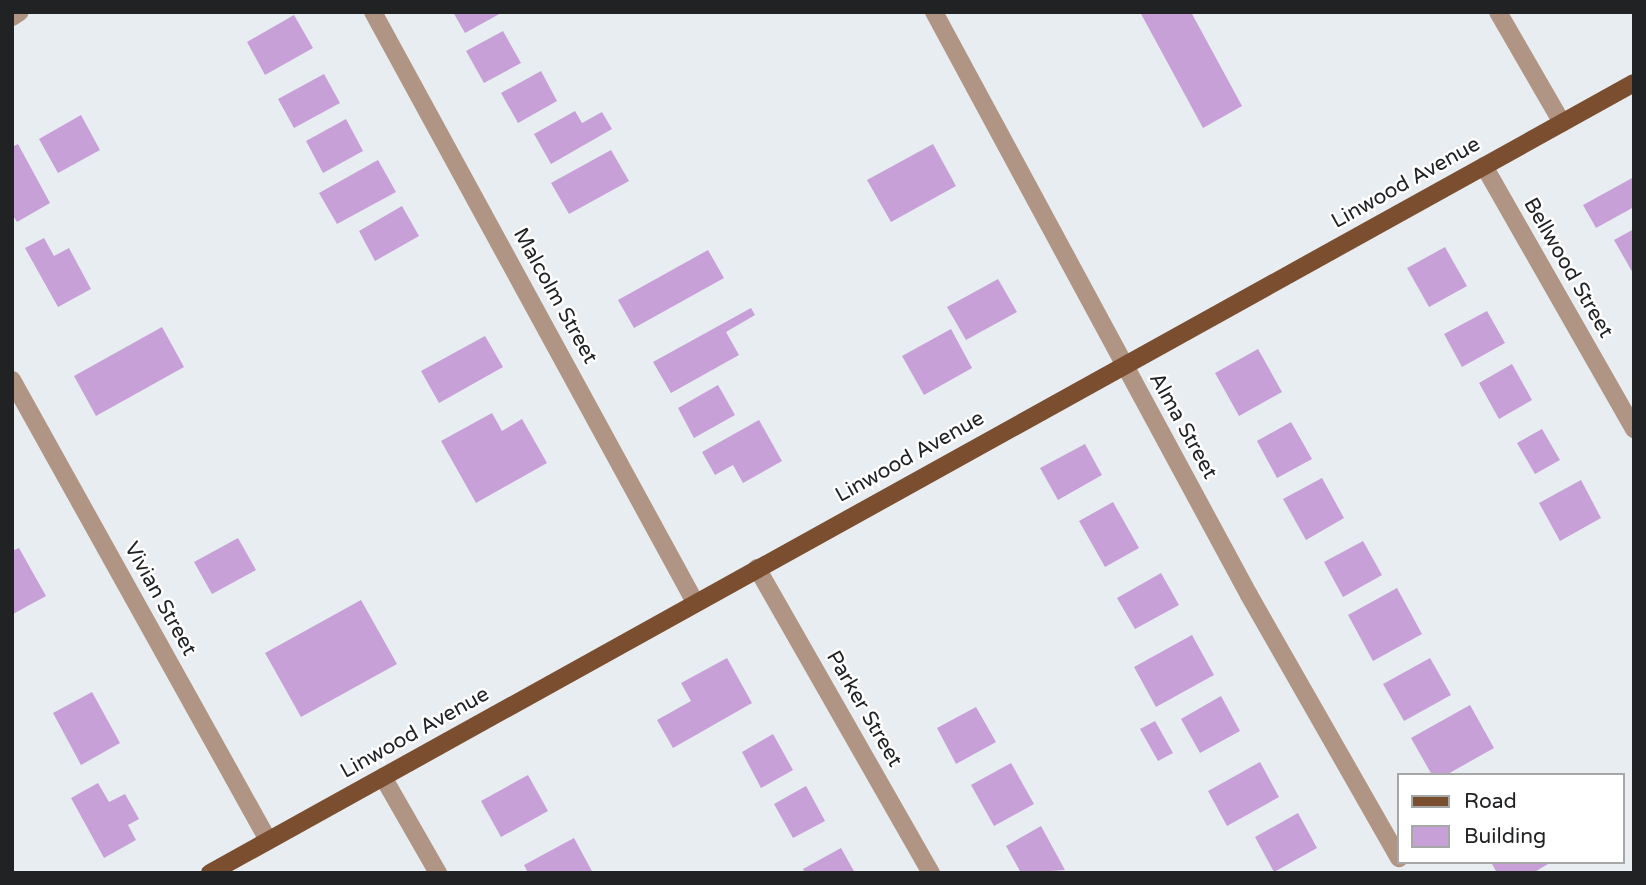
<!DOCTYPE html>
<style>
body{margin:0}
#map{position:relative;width:1646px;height:885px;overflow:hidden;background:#e8edf2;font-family:"Varela Round",sans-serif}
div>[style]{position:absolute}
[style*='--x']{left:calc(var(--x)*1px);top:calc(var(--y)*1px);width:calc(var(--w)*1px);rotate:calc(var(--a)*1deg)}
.building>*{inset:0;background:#c8a0d8}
.minor>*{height:18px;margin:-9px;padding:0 9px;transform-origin:9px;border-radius:9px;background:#b09584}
.major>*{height:18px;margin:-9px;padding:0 9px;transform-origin:9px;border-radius:9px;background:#7a4e2e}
span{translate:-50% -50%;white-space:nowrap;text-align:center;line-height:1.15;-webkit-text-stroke:5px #fff;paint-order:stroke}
.street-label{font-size:21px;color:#202224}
.frame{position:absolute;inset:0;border:14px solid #202224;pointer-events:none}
.legend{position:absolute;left:1397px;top:773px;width:228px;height:91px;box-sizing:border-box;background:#fff;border:2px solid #a6a7a7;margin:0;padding:9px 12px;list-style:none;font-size:21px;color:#202224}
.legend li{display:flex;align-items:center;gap:14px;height:35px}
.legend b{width:35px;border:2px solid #a6a7a7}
</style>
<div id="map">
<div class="building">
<div style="clip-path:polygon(453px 12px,503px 12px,465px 33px)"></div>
<div style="clip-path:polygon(1140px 12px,1191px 12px,1242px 106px,1203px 128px)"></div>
<div style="clip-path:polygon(294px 15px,313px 48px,265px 75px,247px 42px)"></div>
<div style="clip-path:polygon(503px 31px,521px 63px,484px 83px,466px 51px)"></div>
<div style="clip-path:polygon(541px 71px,557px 101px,518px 123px,501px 93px)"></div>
<div style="clip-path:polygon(324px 74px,340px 103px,294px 128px,278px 99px)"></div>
<div style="clip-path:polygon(575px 111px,582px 123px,602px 112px,612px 129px,551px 164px,534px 134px)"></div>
<div style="clip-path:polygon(81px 115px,100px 150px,58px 173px,39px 139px)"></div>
<div style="clip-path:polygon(346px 119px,363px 151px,323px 173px,306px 141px)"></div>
<div style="clip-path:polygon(18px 144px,50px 203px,17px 222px,12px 214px,12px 147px)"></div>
<div style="clip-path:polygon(933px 144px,956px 186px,891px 222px,867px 180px)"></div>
<div style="clip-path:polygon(611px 150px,629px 181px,569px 214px,551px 183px)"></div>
<div style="clip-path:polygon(378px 160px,396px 192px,337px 224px,319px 193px)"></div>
<div style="clip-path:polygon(1634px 177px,1634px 207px,1596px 228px,1583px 205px)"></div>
<div style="clip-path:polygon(402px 206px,419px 236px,375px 261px,359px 231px)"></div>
<div style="clip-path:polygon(1634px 229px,1634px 275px,1614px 240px)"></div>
<div style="clip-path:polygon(44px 238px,54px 256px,69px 248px,91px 289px,58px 307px,25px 248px)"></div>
<div style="clip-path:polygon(1445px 247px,1467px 286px,1429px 307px,1407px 268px)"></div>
<div style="clip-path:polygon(708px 250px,724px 278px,634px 328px,618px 300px)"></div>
<div style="clip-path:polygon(998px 279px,1017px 312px,966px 340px,947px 307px)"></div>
<div style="clip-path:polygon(751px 308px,755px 315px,726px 332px,739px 355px,671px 393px,653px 362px)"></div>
<div style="clip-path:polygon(1487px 311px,1505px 343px,1462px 367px,1444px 334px)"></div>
<div style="clip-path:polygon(162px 327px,184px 367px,96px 416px,74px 376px)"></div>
<div style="clip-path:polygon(951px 329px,972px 368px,924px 395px,902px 356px)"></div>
<div style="clip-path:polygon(485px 336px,503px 367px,439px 403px,421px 371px)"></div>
<div style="clip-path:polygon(1258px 349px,1282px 392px,1239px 416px,1215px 373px)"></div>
<div style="clip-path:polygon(1512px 364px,1532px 400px,1499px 419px,1479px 383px)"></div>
<div style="clip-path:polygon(718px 385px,735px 415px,694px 438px,678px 408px)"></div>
<div style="clip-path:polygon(492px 413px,502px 431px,522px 419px,547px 463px,476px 503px,441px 441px)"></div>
<div style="clip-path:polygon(759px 420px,782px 461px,743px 483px,733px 465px,715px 475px,702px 452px)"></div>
<div style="clip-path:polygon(1291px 422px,1312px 459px,1277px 478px,1257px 441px)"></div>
<div style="clip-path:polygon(1542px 429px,1560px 460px,1535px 474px,1517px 443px)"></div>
<div style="clip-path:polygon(1085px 444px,1102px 475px,1058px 500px,1040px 468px)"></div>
<div style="clip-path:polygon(1322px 478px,1344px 518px,1306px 540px,1283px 499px)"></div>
<div style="clip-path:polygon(1581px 480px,1601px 518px,1560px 541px,1539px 503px)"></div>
<div style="clip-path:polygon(1113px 502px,1139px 548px,1105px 567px,1079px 521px)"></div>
<div style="clip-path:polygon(238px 538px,256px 570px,212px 594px,194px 562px)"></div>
<div style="clip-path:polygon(1363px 541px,1382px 575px,1343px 597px,1324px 562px)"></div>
<div style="clip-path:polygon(19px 548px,46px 596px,13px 614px,12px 551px)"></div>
<div style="clip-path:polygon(1161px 573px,1179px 605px,1135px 629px,1117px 598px)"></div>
<div style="clip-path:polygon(1397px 588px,1422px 634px,1373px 661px,1348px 615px)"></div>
<div style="clip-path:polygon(361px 600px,397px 664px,301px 717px,265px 653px)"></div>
<div style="clip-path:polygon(1192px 635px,1214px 675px,1156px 707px,1134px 667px)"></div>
<div style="clip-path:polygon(727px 658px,752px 703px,673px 748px,657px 720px,691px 701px,681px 683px)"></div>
<div style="clip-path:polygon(1430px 658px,1451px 695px,1404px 721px,1383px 684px)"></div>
<div style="clip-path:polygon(92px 692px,120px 743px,81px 765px,53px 713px)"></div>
<div style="clip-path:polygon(1221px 696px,1240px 731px,1200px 753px,1181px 719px)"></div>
<div style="clip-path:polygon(1470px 705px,1494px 748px,1446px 775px,1432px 775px,1411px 738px)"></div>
<div style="clip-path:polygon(976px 707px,996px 742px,956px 764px,937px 728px)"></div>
<div style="clip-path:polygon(1155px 721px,1173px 753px,1158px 761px,1140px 729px)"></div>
<div style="clip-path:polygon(773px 734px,793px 770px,761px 788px,742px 752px)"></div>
<div style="clip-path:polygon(1260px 762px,1279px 797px,1227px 826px,1208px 791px)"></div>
<div style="clip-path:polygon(1011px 763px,1034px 804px,994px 826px,971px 785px)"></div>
<div style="clip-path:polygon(528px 775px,548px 811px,501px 837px,481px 801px)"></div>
<div style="clip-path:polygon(98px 783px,109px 802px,125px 794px,139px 819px,128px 825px,136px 840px,104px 858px,71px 798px)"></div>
<div style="clip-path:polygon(806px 786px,825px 821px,793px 838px,774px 804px)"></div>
<div style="clip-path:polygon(1298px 813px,1317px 848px,1274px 872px,1255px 837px)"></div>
<div style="clip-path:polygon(1041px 826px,1065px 870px,1021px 873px,1006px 846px)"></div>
<div style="clip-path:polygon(574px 838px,593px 873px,528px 873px,524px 865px)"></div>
<div style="clip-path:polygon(841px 848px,855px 873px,805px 873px,803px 869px)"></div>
<div style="clip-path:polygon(1491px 862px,1547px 862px,1548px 864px,1533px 873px,1497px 873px)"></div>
</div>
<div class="minor">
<div style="--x:373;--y:12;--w:672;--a:61.38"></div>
<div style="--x:934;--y:12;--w:663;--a:61.62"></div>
<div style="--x:1249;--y:595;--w:303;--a:60.3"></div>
<div style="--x:1498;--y:12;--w:128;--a:60"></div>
<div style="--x:12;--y:17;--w:9;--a:-32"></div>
<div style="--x:1484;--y:166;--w:303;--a:60.3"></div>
<div style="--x:12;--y:380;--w:526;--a:60.9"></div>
<div style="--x:757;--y:568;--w:351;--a:60.3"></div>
<div style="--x:383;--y:777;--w:111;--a:60.2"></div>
</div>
<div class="major">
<div style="--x:210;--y:873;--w:1628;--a:-29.02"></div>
</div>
<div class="street-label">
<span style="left:1406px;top:183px;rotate:-29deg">Linwood Avenue</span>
<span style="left:1568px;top:268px;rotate:60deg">Bellwood Street</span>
<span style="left:555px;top:296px;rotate:61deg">Malcolm Street</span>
<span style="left:1183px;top:426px;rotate:61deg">Alma Street</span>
<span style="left:910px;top:457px;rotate:-29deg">Linwood Avenue</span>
<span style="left:160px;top:599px;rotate:61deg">Vivian Street</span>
<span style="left:864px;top:709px;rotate:60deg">Parker Street</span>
<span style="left:415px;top:733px;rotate:-29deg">Linwood Avenue</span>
</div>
<div class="frame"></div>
<ul class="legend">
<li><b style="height:9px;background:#7a4e2e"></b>Road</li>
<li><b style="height:19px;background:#c8a0d8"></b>Building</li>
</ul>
</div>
